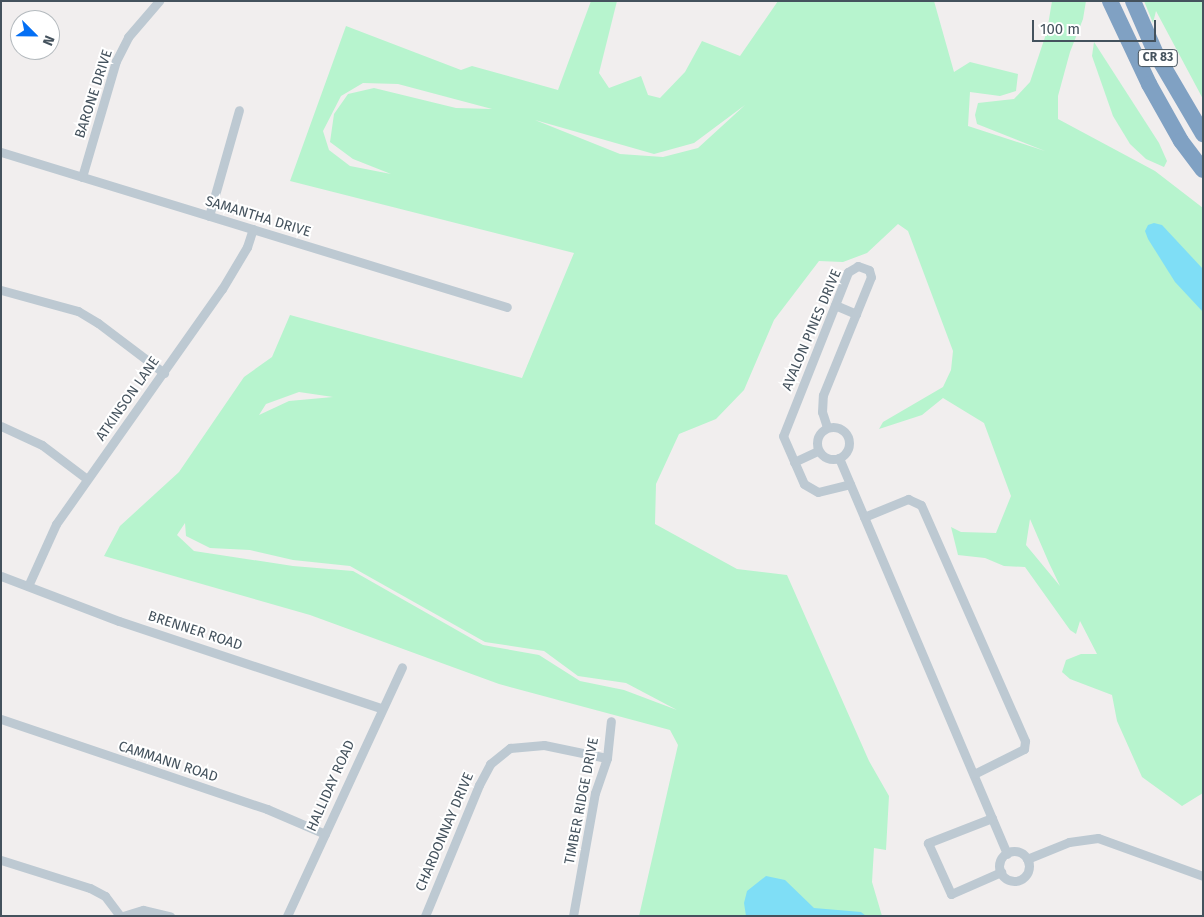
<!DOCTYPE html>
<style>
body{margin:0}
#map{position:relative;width:1204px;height:917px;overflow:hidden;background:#f1eeee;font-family:"Fira Sans",sans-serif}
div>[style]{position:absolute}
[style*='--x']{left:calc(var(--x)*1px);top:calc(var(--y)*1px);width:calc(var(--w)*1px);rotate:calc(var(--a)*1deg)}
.green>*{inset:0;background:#b7f4ce}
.water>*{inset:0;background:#7fdef6}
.street>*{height:9px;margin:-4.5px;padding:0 4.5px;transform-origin:4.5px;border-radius:4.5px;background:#bdc9d2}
.street>.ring{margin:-4.5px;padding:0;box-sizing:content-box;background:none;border:9px solid #bdc9d2;border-radius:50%}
.highway>*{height:16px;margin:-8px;padding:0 8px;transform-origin:8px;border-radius:8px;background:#80a1c3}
span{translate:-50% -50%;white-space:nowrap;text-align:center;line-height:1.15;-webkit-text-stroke:4px #fff;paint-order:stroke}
.shield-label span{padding:1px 4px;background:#fff;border:1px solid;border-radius:4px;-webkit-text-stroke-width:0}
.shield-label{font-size:12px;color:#44525d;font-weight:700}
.street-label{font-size:14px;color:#44525d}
.frame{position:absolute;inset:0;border:2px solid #44525d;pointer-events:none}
.north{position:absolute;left:10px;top:10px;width:50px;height:50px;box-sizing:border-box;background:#fff;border:1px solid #b4babe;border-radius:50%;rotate:113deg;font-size:14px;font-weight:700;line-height:20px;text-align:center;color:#44525d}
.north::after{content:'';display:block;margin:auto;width:18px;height:22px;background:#046ff4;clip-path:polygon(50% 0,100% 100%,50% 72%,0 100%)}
.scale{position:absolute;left:1032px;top:20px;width:124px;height:22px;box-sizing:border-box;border:2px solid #44525d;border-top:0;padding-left:6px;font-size:15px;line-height:18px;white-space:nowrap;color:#44525d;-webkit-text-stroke:4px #fff;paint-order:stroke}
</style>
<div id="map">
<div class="green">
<div style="clip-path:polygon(evenodd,591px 1px,617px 1px,599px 73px,609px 88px,641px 76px,648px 95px,660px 98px,685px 72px,702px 41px,740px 56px,778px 1px,934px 1px,954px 72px,970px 62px,1018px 74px,1016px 91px,1000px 96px,970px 92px,968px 126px,1045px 151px,977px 124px,975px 115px,978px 103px,1014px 99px,1030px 82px,1047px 31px,1052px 1px,1086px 1px,1083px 19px,1070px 52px,1058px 96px,1058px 119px,1155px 171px,1203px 208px,1203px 793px,1182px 806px,1142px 777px,1117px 721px,1112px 695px,1070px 679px,1062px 672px,1066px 660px,1081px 654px,1097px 654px,1080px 621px,1076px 634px,1070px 630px,1025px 567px,1004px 566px,985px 558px,958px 555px,951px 527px,961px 532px,996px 533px,1011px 496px,984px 423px,943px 398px,922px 415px,879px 429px,883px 422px,943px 387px,951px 370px,953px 351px,908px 231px,898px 224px,867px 253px,843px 262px,819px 261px,774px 320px,744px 390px,716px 419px,679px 434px,656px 484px,655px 524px,737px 569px,787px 575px,869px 761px,889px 796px,886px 850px,874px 848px,872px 882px,882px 916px,639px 916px,678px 745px,670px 730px,499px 684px,310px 615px,104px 556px,120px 526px,179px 472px,244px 377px,272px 357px,290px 315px,522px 378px,574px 253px,290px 181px,346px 26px,461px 70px,472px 66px,558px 90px,591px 1px,363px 83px,398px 84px,492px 109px,456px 108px,374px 88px,348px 94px,334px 114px,330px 142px,353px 159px,391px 174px,350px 166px,329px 150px,323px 131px,341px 96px,363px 83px,591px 1px,745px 105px,698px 148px,663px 157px,620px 154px,535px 120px,654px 154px,694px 143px,745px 105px,591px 1px,299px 392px,333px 397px,289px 401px,259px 415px,266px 404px,299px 392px,591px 1px,1030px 519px,1049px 563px,1060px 586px,1026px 545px,1030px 519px,591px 1px,185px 523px,186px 536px,210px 548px,250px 550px,293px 560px,350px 566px,485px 642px,544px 651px,578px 676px,626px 683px,677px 710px,624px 690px,580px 681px,539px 655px,483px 645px,353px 571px,293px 566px,194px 551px,177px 535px,185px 523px)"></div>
<div style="clip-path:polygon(1144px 1px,1203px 1px,1203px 99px,1156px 11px,1153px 23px)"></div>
<div style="clip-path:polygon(1094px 42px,1159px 143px,1167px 161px,1164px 167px,1146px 159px,1130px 144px,1113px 116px,1092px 56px)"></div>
</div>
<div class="water">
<div style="clip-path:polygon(1154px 223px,1162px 225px,1203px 269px,1203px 312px,1175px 282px,1148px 239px,1145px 231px,1148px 225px)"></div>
<div style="clip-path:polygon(766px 876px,785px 880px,814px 908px,861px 912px,866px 916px,746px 916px,744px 903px,747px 891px)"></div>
</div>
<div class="street">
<div style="--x:1;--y:152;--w:529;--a:17.03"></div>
<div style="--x:82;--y:177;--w:121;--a:-73.7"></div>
<div style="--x:116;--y:61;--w:27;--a:-63"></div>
<div style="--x:128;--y:37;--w:48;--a:-49.3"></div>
<div style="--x:209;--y:216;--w:110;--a:-74.2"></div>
<div style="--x:1;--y:290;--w:80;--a:15.3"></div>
<div style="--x:78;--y:311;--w:23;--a:31"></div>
<div style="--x:98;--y:323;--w:83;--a:37.1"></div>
<div style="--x:835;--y:305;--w:23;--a:23"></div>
<div style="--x:1;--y:426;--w:45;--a:24.9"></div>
<div style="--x:42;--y:445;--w:56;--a:37.1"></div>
<div class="ring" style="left:817px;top:427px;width:23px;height:23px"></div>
<div style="--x:827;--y:427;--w:16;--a:-108"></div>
<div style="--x:822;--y:412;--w:17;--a:-87"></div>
<div style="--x:823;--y:395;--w:127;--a:-67.9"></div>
<div style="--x:871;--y:277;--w:7;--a:-106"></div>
<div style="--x:869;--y:270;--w:12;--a:-160"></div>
<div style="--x:858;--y:266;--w:12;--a:149"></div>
<div style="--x:848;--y:272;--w:176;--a:111.6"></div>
<div style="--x:783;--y:436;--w:52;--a:66.4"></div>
<div style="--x:804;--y:484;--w:16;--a:30"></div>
<div style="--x:818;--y:492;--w:33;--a:-14"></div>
<div style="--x:839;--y:458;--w:430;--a:67"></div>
<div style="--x:794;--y:462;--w:26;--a:-25"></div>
<div style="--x:864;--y:517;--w:48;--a:-22.2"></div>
<div style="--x:908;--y:499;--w:14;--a:25"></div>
<div style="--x:921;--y:505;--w:258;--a:66.2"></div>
<div style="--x:1025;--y:741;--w:8;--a:97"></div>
<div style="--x:1024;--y:749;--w:56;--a:153.4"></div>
<div style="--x:1;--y:576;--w:126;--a:20.9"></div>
<div style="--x:119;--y:621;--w:276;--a:18.4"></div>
<div style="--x:28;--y:586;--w:68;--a:-65.7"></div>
<div style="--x:56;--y:524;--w:288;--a:-54.8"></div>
<div style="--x:222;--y:289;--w:49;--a:-59.2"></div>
<div style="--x:247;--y:247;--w:19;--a:-72"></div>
<div style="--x:1;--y:719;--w:281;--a:18.7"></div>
<div style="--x:267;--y:809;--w:63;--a:23.3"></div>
<div style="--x:992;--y:818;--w:69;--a:158.7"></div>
<div style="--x:928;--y:843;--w:56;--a:65.7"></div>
<div style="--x:951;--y:894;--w:55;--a:-23.7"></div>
<div class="ring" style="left:999px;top:851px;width:21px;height:21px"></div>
<div style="--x:1027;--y:859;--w:45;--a:-22"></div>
<div style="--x:1069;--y:842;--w:29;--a:-8"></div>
<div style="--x:1098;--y:838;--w:112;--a:19.9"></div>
<div style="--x:1;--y:860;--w:93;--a:17.5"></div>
<div style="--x:90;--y:888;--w:17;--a:28"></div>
<div style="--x:105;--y:896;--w:25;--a:53"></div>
<div style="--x:123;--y:916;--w:21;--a:-17"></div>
<div style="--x:143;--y:910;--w:28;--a:13"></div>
<div style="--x:287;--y:916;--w:274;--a:-65.2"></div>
<div style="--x:425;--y:916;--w:142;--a:-67.6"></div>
<div style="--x:479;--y:785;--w:24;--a:-62"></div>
<div style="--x:490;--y:764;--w:26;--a:-39"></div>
<div style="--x:510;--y:748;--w:34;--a:-5"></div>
<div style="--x:544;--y:745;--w:64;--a:11.7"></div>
<div style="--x:573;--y:916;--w:125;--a:-79.9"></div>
<div style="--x:595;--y:793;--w:37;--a:-71"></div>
<div style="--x:607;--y:758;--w:37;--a:-84"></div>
</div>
<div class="highway">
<div style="--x:1110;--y:1;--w:92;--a:64.8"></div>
<div style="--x:1149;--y:84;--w:65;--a:60.7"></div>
<div style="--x:1181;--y:141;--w:36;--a:53"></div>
<div style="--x:1133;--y:1;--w:58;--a:66.5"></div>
<div style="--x:1156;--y:54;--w:93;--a:59.6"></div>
</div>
<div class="shield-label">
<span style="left:1158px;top:58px">CR 83</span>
</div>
<div class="street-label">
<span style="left:94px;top:94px;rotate:-72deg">BARONE DRIVE</span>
<span style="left:258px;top:217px;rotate:17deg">SAMANTHA DRIVE</span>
<span style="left:812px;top:330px;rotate:-67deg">AVALON PINES DRIVE</span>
<span style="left:128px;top:399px;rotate:-55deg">ATKINSON LANE</span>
<span style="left:195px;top:631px;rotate:18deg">BRENNER ROAD</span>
<span style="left:168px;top:762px;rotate:18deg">CAMMANN ROAD</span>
<span style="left:331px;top:786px;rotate:-66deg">HALLIDAY ROAD</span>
<span style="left:582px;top:801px;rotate:-79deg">TIMBER RIDGE DRIVE</span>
<span style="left:445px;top:832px;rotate:-67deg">CHARDONNAY DRIVE</span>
</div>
<div class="frame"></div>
<div class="north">N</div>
<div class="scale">100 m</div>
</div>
